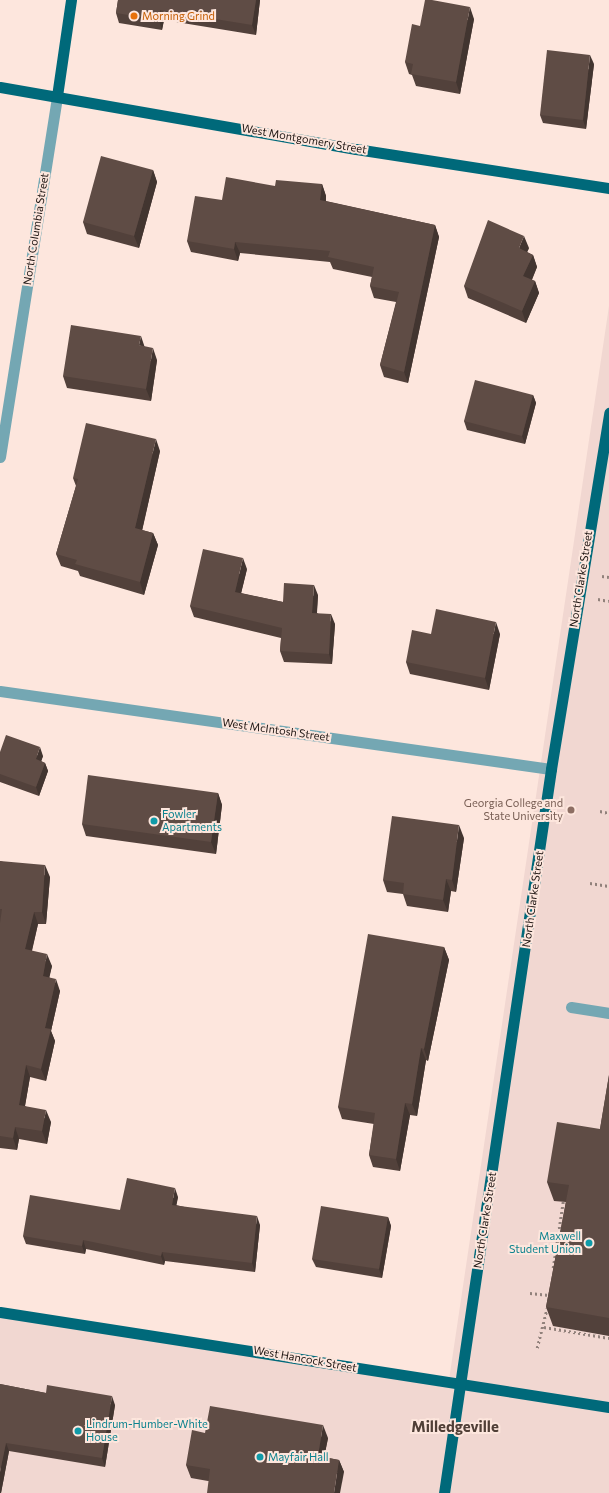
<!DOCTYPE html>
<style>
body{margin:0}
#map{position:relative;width:609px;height:1493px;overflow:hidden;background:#fde6dd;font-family:Commissioner,sans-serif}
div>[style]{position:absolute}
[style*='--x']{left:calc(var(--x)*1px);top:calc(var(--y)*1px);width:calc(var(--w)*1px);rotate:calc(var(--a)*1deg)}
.education>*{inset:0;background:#f1d7d1}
.path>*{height:2.5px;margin-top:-1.25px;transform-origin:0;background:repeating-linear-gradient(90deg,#91817b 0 2px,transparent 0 5px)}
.pedestrian>*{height:11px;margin:-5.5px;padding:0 5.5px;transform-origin:5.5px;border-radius:5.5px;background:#74a7b3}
.minor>*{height:11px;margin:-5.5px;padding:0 5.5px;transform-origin:5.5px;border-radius:5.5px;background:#74a7b3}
.tertiary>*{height:11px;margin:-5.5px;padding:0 5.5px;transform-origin:5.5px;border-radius:5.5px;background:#74a7b3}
.primary>*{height:11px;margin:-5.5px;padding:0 5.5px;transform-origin:5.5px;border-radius:5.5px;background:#00697a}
.wall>*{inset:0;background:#52413b}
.shaded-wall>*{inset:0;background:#423530}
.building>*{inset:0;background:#5f4c45}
.dots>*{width:11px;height:11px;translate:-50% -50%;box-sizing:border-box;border:2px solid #fde6dd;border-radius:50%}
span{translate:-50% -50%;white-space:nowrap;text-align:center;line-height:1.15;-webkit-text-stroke:4px #fde6dd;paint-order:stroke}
.food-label{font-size:11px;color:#c56008}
.left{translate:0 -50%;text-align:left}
.street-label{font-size:11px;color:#1d1512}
.education-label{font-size:11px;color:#785e54}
.right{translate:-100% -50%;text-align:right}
.culture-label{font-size:11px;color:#0d838f}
.district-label{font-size:15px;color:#503f37;font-weight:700}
</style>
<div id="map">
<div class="education">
<div style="clip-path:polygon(609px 306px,609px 1493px,0 1493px,0 1315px,449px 1380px)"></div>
</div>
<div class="path">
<div style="--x:602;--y:576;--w:7;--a:8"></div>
<div style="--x:598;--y:599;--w:11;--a:10"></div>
<div style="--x:600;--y:811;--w:9;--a:13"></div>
<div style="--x:590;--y:883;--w:19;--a:9"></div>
<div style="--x:553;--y:1268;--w:67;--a:-81.4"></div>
<div style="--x:530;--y:1293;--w:19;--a:6"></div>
<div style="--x:544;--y:1327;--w:66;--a:9.6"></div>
<div style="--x:537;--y:1348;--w:41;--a:-76"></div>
</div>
<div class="pedestrian">
<div style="--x:571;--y:1007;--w:38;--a:9"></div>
</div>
<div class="minor">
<div style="--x:0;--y:691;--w:556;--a:8.06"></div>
</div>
<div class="tertiary">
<div style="--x:0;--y:457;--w:365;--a:-81"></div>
</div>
<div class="primary">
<div style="--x:0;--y:87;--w:361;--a:9.9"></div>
<div style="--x:356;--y:149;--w:256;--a:8.8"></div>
<div style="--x:57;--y:96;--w:97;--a:-81.7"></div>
<div style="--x:0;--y:1312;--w:616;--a:8.87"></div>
<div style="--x:444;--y:1493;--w:732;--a:-81.59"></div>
<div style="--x:551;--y:769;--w:361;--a:-80.7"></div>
</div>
<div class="wall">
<div style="clip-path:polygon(118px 0,260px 0,256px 35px,164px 20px,162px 30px,119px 23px,116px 13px)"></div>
<div style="clip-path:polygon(474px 19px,460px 94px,416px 86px,412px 75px,409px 74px,405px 62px,420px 26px)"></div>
<div style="clip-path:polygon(594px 64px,586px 129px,543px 123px,540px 115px)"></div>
<div style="clip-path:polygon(153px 170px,157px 182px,139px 248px,87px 234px,83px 222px)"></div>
<div style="clip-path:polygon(322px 184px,326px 196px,326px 201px,435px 225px,439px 237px,408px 383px,384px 377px,380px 365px,396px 302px,374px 298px,370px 286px,372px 277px,333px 269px,330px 262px,240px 253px,238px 261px,191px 252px,187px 241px,222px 200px,275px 186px)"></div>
<div style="clip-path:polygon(529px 248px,527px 252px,533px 255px,537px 267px,532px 280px,535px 281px,539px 293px,526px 323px,468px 298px,464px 286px)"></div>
<div style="clip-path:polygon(157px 360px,151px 401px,67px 388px,63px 376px)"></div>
<div style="clip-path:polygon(533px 395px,536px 403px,525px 444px,467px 430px,464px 421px)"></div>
<div style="clip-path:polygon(160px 451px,142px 530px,153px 533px,158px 545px,144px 595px,80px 576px,78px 571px,61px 566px,56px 554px,76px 486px,73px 478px)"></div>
<div style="clip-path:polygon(247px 569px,241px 593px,283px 602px,318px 595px,317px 613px,335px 624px,332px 664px,284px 662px,280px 651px,281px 638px,194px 617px,190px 606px)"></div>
<div style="clip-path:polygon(431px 634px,500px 634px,489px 690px,410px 674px,406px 662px)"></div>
<div style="clip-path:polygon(0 752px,43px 756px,41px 761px,45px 763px,48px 771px,39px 796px,0 782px)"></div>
<div style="clip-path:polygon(218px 793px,222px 805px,216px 854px,86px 836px,82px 824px)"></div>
<div style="clip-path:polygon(464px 838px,456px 892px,451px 891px,448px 912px,407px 906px,403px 894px,387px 892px,383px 880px)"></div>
<div style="clip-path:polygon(0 861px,50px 877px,46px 924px,38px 924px,32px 951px,52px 966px,49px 977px,60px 991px,51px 1031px,55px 1041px,46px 1081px,30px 1077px,25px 1106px,51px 1122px,47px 1144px,19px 1139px,17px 1150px,0 1148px)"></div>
<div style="clip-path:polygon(444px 947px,449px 960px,428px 1061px,426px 1060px,417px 1116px,410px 1115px,400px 1171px,373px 1167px,369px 1155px,374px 1124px,342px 1119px,338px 1107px)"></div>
<div style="clip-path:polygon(609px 1075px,609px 1336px,553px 1326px,546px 1307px,566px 1202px,554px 1201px,547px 1182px,600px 1129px)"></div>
<div style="clip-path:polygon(178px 1197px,176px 1205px,260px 1225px,255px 1272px,165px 1261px,164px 1265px,86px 1249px,85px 1254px,26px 1244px,23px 1236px,120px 1210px)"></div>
<div style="clip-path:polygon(388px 1217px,391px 1226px,382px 1278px,316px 1267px,312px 1259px)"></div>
<div style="clip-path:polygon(0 1384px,46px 1393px,115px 1405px,105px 1467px,9px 1451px,1px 1493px)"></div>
<div style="clip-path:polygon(205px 1433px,328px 1438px,324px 1457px,339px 1460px,344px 1472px,208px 1481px,191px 1478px,186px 1465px)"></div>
</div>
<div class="shaded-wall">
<div style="clip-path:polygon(256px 0,260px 0,256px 35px,252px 25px)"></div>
<div style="clip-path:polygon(470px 7px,474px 19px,460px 94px,456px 82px)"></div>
<div style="clip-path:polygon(160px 10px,164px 20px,162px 30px,159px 20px)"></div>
<div style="clip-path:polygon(590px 55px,594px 64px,586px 129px,583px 120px)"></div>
<div style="clip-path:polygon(153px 170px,157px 182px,139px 248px,134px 236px)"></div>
<div style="clip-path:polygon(322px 184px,326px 196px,325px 212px,320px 200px)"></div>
<div style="clip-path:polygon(435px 225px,439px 237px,408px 383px,404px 372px)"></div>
<div style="clip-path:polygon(524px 236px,529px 248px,523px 261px,519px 248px)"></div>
<div style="clip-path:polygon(235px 242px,240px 253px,238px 261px,234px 249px)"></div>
<div style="clip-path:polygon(533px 255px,537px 267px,528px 288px,523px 276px)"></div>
<div style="clip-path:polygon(535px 281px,539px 293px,526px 323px,522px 311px)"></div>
<div style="clip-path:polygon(141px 336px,145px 348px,139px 345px)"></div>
<div style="clip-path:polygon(153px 348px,157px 360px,151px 401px,146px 389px)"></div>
<div style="clip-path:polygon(533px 395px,536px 403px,525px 444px,522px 436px)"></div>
<div style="clip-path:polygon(156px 439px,160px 451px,140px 540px,135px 528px)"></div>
<div style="clip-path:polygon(153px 533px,158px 545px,144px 595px,140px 582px)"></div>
<div style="clip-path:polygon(243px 558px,247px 569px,239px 602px,235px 592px)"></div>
<div style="clip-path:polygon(314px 585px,318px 595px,316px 623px,312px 613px)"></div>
<div style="clip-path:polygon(331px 614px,335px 624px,332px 664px,329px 654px)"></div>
<div style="clip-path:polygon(496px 622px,500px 634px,489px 690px,485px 678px)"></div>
<div style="clip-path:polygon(40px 747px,43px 756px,39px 768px,36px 759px)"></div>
<div style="clip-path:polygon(45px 763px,48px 771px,39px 796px,36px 787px)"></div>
<div style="clip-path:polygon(218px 793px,222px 805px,216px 854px,211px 842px)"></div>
<div style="clip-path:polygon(459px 825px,464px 838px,456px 892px,452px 880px)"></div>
<div style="clip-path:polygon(45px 865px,50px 877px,46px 924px,42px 912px)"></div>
<div style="clip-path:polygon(446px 879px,451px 891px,448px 912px,443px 900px)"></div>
<div style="clip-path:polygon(34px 912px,38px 924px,29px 962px,25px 949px)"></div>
<div style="clip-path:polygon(444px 947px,449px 960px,428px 1061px,424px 1049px)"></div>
<div style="clip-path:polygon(47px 954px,52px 966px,47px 988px,43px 976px)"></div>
<div style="clip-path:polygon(56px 979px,60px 991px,51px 1031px,55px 1041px,46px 1081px,41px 1069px,45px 1028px)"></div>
<div style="clip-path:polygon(421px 1048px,426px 1060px,417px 1116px,412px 1104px)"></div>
<div style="clip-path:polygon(26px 1065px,30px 1077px,23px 1117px,19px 1105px)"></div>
<div style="clip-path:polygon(405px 1103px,410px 1115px,400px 1171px,396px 1159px)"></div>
<div style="clip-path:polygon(46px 1110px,51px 1122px,47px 1144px,42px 1131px)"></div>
<div style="clip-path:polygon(15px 1127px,19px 1139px,17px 1150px,13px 1138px)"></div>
<div style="clip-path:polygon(175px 1188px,178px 1197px,175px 1213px,172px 1205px)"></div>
<div style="clip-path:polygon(257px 1216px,260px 1225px,255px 1272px,252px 1263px)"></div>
<div style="clip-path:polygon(388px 1217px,391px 1226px,382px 1278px,379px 1269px)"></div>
<div style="clip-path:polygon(83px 1240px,86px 1249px,85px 1254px,82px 1246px)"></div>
<div style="clip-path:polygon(162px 1252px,165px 1261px,164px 1265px,161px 1256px)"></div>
<div style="clip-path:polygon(112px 1396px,115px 1405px,105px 1467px,102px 1458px)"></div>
<div style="clip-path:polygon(323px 1425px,328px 1438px,322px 1469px,318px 1456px)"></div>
<div style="clip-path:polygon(6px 1443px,9px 1451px,1px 1493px,0 1493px,0 1472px)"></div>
<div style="clip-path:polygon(339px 1460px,344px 1472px,340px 1493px,334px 1493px)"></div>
</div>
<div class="building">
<div style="clip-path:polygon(118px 0,256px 0,252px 25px,160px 10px,159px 20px,116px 13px)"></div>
<div style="clip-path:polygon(425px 0,432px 0,470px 7px,456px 82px,411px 74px,413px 64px,405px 62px,412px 24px,420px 26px)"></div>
<div style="clip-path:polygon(547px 50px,590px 55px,583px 120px,540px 115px)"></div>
<div style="clip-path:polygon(101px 156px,153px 170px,134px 236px,83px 222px)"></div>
<div style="clip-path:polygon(226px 177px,275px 186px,276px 180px,322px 184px,320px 200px,435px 225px,404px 372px,380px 365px,399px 292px,370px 286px,374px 267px,328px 257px,330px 251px,235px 242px,234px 249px,187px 241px,195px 196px,222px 200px)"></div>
<div style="clip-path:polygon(488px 220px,524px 236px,519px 248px,533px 255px,523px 276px,535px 281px,522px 311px,464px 286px)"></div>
<div style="clip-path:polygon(71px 325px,141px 336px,139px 345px,153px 348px,146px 389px,63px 376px)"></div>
<div style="clip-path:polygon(475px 380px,533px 395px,522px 436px,464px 421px)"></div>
<div style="clip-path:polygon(86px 423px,156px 439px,135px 528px,153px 533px,140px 582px,75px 564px,77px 560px,56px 554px,78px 479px,73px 478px)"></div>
<div style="clip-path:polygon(203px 549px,243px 558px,235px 592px,283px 602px,284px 583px,314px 585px,312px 613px,331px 614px,329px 654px,280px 651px,282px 628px,190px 606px)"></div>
<div style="clip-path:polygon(436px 609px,496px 622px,485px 678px,406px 662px,412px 630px,431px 634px)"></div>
<div style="clip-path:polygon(6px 735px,40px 747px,36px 759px,45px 763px,36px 787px,0 774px,0 752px)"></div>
<div style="clip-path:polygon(88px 775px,218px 793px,211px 842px,82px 824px)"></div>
<div style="clip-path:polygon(392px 816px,459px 825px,452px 880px,446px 879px,443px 900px,403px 894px,404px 883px,383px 880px)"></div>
<div style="clip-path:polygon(0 861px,45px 865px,42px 912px,34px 912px,25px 949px,47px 954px,43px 976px,56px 979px,45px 1028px,51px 1029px,41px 1069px,26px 1065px,19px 1105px,46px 1110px,42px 1131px,15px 1127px,13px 1138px,0 1136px,0 923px,2px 909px,0 909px)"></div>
<div style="clip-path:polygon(368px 934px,444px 947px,424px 1049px,421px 1048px,412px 1104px,405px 1103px,396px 1159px,369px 1155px,375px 1113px,338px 1107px)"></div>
<div style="clip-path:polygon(609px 1075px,609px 1318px,546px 1307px,569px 1185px,547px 1182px,557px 1122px,600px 1129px)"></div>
<div style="clip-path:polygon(127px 1178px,175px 1188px,172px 1205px,257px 1216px,252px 1263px,162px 1252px,161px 1256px,83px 1240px,82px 1246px,23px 1236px,30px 1195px,120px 1210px)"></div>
<div style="clip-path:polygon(321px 1206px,388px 1217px,379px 1269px,312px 1259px)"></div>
<div style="clip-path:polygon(0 1384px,46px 1393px,47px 1385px,112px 1396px,102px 1458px,6px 1443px,0 1472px)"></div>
<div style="clip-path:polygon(210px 1406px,323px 1425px,318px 1456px,339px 1460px,334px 1493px,207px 1493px,210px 1469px,186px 1465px,192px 1430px,205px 1433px)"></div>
</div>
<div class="dots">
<div style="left:134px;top:16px;background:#e8710a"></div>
<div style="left:571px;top:810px;background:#8d6e63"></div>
<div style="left:154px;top:821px;background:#0f9aa8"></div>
<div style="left:589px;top:1243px;background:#0f9aa8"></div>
<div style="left:78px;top:1431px;background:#0f9aa8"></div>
<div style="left:260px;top:1457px;background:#0f9aa8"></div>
</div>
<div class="food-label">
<span class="left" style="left:142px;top:16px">Morning Grind</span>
</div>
<div class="street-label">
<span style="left:304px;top:139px;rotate:10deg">West Montgomery Street</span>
<span style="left:36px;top:229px;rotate:-81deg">North Columbia Street</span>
<span style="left:581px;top:579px;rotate:-81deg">North Clarke Street</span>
<span style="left:276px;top:730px;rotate:8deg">West McIntosh Street</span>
<span style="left:533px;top:899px;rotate:-82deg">North Clarke Street</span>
<span style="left:485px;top:1220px;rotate:-81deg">North Clarke Street</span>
<span style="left:305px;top:1359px;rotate:10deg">West Hancock Street</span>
</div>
<div class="education-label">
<span class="right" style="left:563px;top:810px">Georgia College and<br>State University</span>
</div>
<div class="culture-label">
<span class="left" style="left:162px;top:821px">Fowler<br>Apartments</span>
<span class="right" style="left:581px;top:1243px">Maxwell<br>Student Union</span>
<span class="left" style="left:86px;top:1431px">Lindrum-Humber-White<br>House</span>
<span class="left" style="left:268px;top:1457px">Mayfair Hall</span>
</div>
<div class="district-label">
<span style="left:455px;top:1427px">Milledgeville</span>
</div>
</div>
